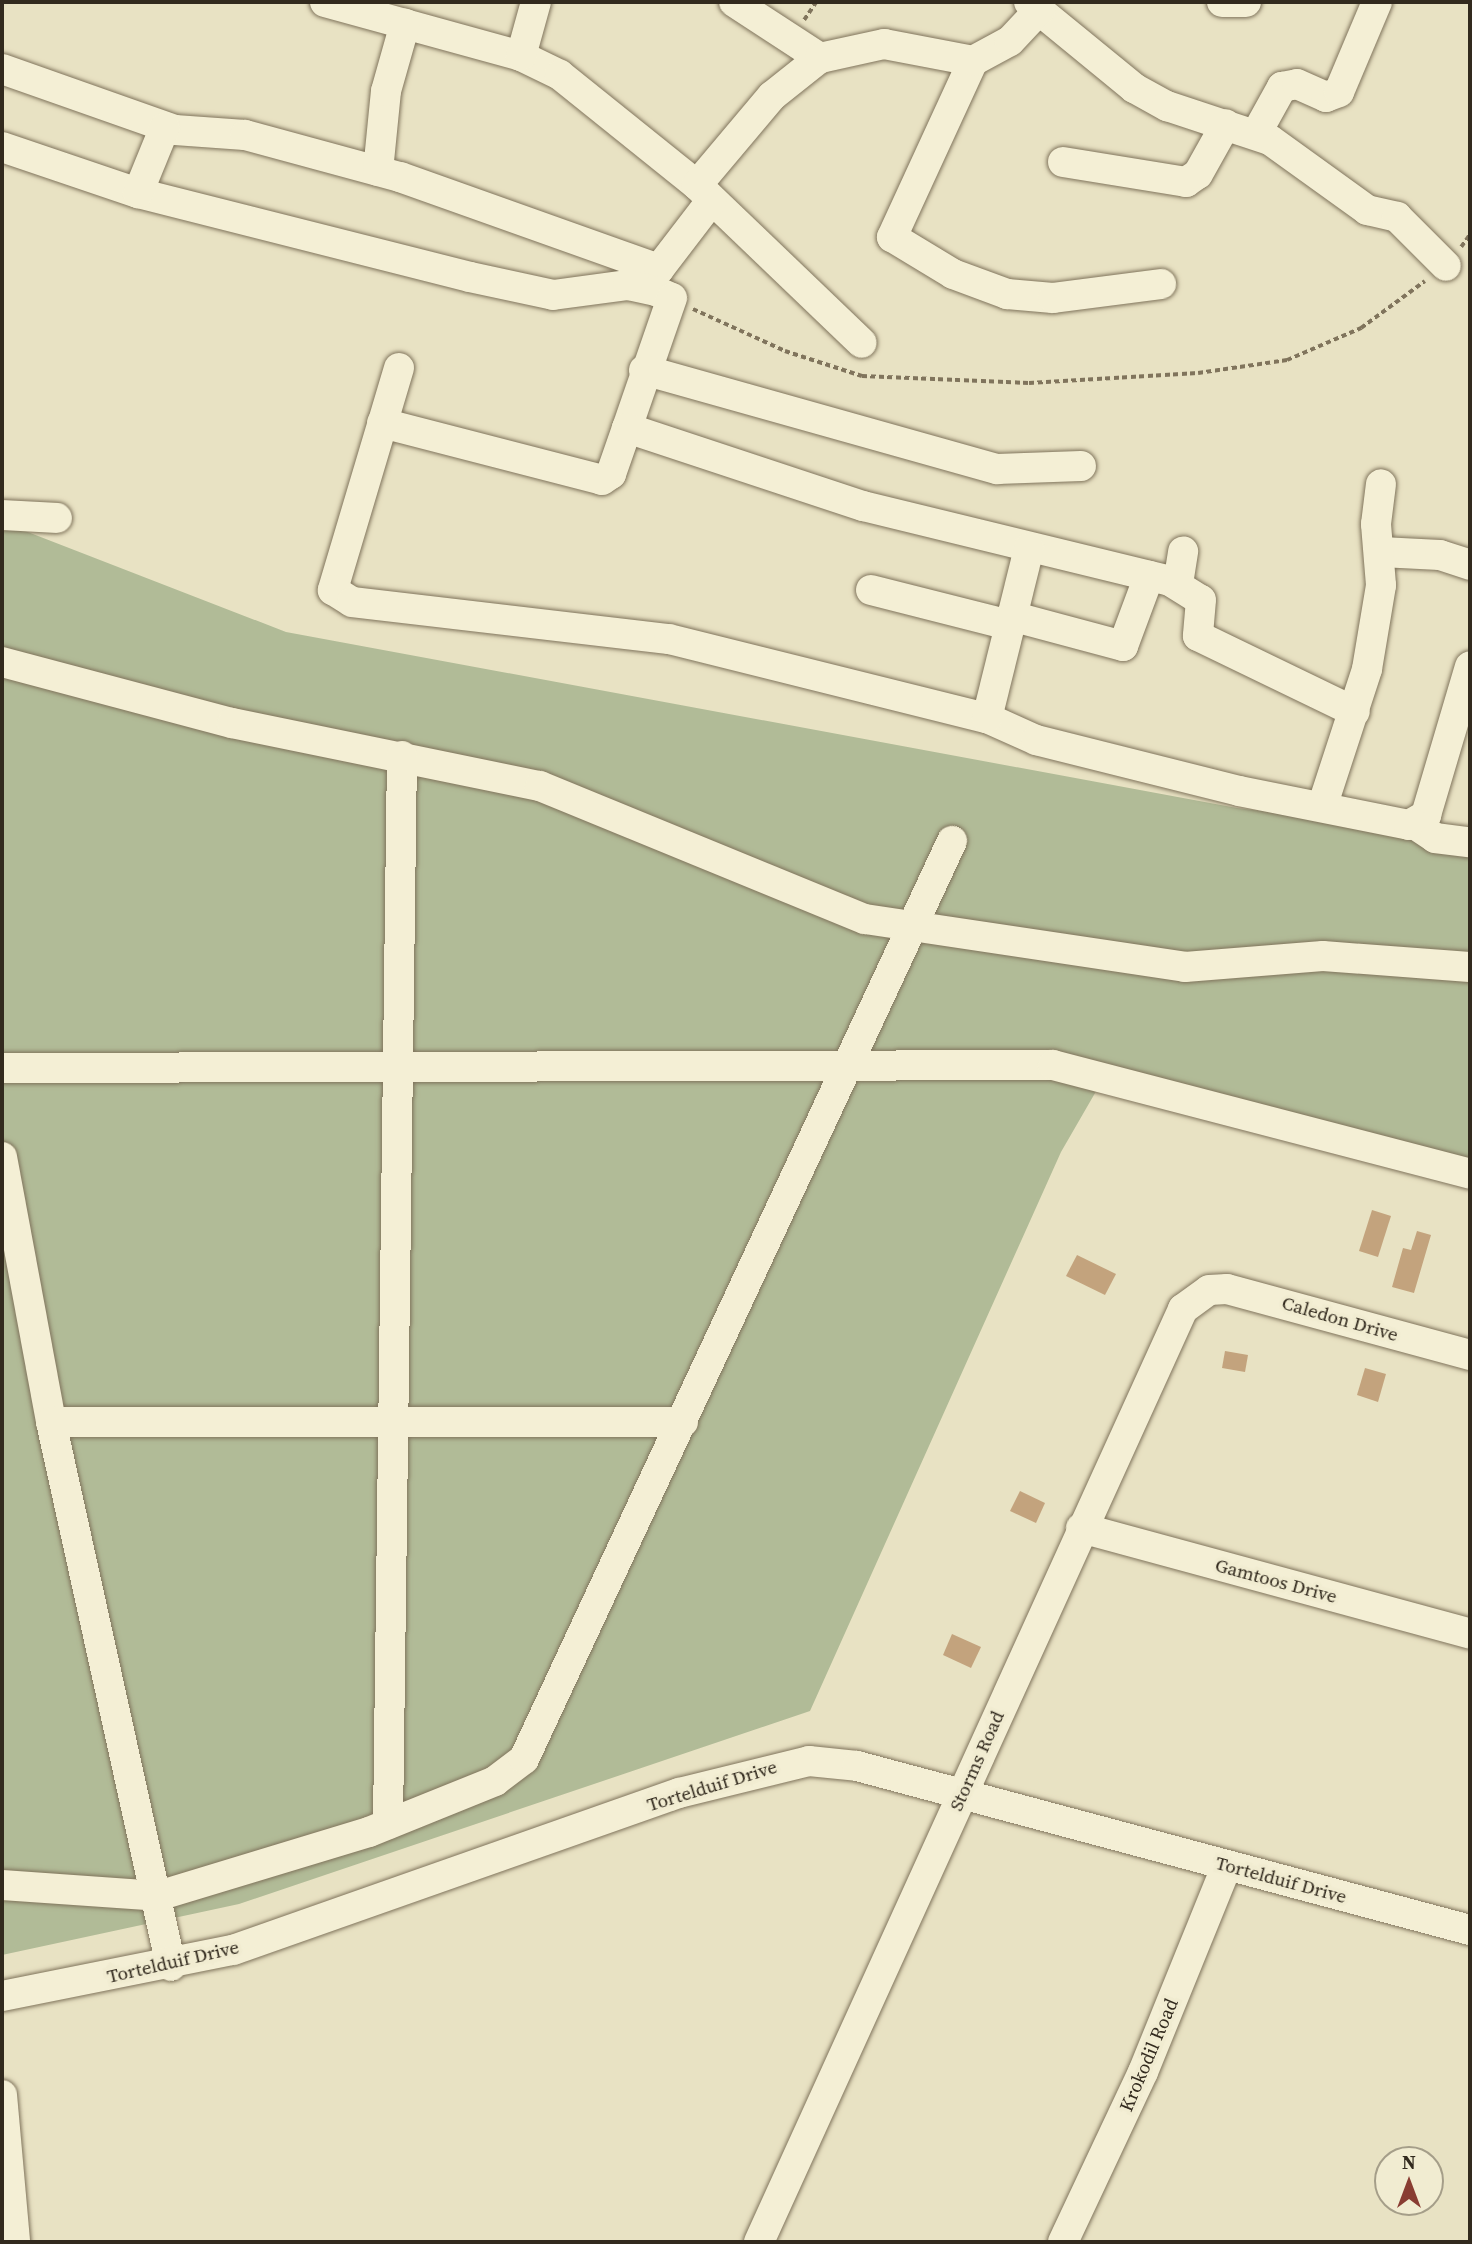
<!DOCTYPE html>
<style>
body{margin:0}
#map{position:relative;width:1472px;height:2244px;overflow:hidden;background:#e8e2c3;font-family:"Source Serif 4",serif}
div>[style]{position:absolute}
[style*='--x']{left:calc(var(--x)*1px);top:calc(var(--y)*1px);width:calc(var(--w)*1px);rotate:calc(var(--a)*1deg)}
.cemetery>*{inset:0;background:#b1bb97}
.building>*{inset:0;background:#c3a37d}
.path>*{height:3.5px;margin-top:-1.75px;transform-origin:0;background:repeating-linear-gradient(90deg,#80745c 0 5px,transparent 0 8.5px)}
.roads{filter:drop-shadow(0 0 2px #80745c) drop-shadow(0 0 2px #80745c)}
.minor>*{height:30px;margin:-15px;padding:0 15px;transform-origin:15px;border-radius:15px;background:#f4efd5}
span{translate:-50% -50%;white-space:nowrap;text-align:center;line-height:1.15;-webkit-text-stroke:7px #f1ecd1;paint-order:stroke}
.street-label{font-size:19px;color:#322a1e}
.frame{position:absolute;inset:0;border:4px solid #322a1e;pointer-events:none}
.north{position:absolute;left:1374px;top:2146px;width:70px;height:70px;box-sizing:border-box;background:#f1ecd1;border:2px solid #a59e89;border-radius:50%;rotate:0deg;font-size:19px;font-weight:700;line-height:28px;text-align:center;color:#322a1e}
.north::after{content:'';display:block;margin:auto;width:24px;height:32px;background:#893d32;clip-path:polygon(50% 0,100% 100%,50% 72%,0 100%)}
</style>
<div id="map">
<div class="cemetery">
<div style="clip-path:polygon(2px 522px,286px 632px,1237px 808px,1470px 837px,1470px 1173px,1102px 1081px,1061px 1152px,810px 1711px,239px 1904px,2px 1955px)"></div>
</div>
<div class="building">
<div style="clip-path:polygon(1372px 1210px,1391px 1216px,1378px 1257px,1359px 1251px)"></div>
<div style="clip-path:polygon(1417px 1231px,1431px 1235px,1414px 1293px,1392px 1287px,1403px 1248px,1411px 1250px)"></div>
<div style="clip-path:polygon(1077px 1255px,1116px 1274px,1105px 1295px,1066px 1276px)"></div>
<div style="clip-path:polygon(1225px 1351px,1248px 1355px,1245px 1372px,1222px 1368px)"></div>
<div style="clip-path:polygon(1365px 1368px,1386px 1374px,1378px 1402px,1357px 1395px)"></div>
<div style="clip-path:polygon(1020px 1491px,1045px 1503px,1036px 1523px,1010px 1511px)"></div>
<div style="clip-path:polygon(952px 1634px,981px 1647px,971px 1668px,943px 1655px)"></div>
</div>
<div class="path">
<div style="--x:804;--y:20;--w:22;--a:-56"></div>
<div style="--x:1461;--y:247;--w:16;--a:-55"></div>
<div style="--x:693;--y:309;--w:101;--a:24.5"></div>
<div style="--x:785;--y:351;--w:81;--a:18"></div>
<div style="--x:862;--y:376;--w:167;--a:2.4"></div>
<div style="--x:1029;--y:383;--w:169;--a:-3.4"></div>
<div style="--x:1198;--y:373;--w:90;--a:-8.3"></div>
<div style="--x:1287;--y:360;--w:81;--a:-23.4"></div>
<div style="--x:1361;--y:328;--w:79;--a:-36.3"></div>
</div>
<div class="roads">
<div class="minor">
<div style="--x:325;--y:2;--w:203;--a:15.4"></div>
<div style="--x:521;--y:56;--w:43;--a:26"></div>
<div style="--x:560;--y:75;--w:176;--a:38.8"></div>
<div style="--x:697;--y:185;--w:228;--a:43.8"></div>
<div style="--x:734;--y:2;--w:103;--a:33.1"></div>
<div style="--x:1029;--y:2;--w:136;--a:39.3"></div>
<div style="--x:1134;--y:88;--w:38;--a:29"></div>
<div style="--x:1167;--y:106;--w:108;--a:18.3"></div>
<div style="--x:1270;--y:140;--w:120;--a:35.8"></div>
<div style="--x:1367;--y:210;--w:31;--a:13"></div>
<div style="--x:1397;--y:217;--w:69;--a:45"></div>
<div style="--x:1222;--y:2;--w:24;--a:0"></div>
<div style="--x:521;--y:56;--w:56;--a:-74.5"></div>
<div style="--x:973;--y:61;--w:194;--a:114.7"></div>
<div style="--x:892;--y:237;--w:71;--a:31.2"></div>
<div style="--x:953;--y:274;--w:58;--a:20.3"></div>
<div style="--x:1007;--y:294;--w:46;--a:5"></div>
<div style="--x:1053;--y:298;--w:109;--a:-7.4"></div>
<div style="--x:2;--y:69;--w:183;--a:19.4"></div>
<div style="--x:175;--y:130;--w:70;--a:4.1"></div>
<div style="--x:245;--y:135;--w:161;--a:15.2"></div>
<div style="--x:400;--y:177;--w:275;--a:19.6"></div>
<div style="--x:659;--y:269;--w:87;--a:-52.5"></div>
<div style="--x:1256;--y:134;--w:54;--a:-61"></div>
<div style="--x:1282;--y:87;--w:15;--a:-11"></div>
<div style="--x:1297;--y:84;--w:32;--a:24"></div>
<div style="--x:1326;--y:97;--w:14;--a:-21"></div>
<div style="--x:1339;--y:92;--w:98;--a:-67.1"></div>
<div style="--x:2;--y:147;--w:144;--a:18.7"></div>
<div style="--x:138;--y:193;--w:342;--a:14.2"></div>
<div style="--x:470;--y:277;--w:85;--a:12.2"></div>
<div style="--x:553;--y:295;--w:76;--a:-7.6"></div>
<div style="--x:628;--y:285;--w:29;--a:12"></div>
<div style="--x:656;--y:291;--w:17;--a:24"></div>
<div style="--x:672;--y:298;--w:138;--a:109.1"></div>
<div style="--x:1063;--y:162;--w:125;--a:9.2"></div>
<div style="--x:1186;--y:182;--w:14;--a:-34"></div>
<div style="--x:1198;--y:174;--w:57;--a:-60.8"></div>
<div style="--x:378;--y:171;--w:80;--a:-84.3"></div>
<div style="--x:386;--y:91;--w:70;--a:-74.2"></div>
<div style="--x:697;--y:185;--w:116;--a:-49.9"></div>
<div style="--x:772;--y:96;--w:61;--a:-38.4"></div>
<div style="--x:820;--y:58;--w:66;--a:-12.3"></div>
<div style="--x:884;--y:44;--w:91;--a:10.8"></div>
<div style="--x:973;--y:61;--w:42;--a:-28.4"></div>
<div style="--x:1010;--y:41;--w:44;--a:-46.8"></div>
<div style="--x:138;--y:193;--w:71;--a:-67.8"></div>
<div style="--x:399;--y:368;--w:232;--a:106.6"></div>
<div style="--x:333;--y:590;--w:22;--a:32"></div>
<div style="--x:352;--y:602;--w:319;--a:6.7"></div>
<div style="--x:669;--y:639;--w:328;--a:14"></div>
<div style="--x:987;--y:718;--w:54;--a:24.2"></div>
<div style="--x:1036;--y:740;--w:209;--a:14.1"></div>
<div style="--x:1239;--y:791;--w:173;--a:11.3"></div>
<div style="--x:1409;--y:825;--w:20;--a:-30"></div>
<div style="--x:1426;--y:815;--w:155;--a:-73.5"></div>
<div style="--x:644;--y:370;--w:367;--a:15.7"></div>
<div style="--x:997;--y:469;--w:84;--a:-2"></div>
<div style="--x:382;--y:423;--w:227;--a:14.5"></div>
<div style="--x:602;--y:480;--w:11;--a:-34"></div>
<div style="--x:611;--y:474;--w:49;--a:-70.8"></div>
<div style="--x:627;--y:428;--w:249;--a:18.3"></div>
<div style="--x:863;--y:506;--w:316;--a:13.7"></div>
<div style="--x:1170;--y:581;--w:36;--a:32"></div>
<div style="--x:1201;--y:600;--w:36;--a:95"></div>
<div style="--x:1198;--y:636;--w:174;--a:25.8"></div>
<div style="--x:2;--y:515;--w:55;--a:3.1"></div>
<div style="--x:1381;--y:552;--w:59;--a:2.9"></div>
<div style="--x:1440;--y:555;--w:32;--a:18"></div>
<div style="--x:1178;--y:584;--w:33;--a:-81"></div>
<div style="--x:871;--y:590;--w:142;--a:14.2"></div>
<div style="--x:1011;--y:616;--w:116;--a:15"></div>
<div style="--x:1123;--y:646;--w:75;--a:-69.6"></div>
<div style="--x:2;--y:662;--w:238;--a:14.9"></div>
<div style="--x:232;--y:723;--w:314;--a:11.6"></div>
<div style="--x:540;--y:786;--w:351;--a:22.3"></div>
<div style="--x:865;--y:919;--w:324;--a:8.5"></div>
<div style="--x:1185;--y:967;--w:138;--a:-4.6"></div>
<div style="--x:1323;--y:956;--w:147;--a:4.3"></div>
<div style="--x:987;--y:718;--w:175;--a:-76.1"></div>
<div style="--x:1323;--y:804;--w:142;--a:-71.9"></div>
<div style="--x:1367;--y:669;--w:85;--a:-80.5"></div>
<div style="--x:1381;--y:585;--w:61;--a:-94.7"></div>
<div style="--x:1376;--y:524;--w:40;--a:-82.9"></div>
<div style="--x:1416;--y:825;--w:23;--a:34"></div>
<div style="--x:1435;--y:838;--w:35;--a:7"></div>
<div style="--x:2;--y:1068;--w:1051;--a:-0.16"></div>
<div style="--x:1053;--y:1065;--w:431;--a:14.6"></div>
<div style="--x:2;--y:1157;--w:269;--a:79.5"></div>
<div style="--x:51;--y:1422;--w:557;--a:77.56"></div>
<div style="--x:51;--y:1422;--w:632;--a:0"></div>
<div style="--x:1081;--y:1528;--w:403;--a:15.2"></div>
<div style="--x:388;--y:1824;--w:1068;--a:-89.25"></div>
<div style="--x:2;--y:1885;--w:156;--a:4"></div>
<div style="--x:158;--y:1896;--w:220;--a:-16.9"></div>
<div style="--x:369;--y:1832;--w:136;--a:-22"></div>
<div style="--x:495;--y:1781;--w:36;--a:-37"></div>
<div style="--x:524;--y:1759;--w:1013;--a:-65"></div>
<div style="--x:2;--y:1996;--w:236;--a:-11.3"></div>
<div style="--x:233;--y:1950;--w:473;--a:-19.4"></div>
<div style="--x:679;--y:1793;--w:134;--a:-13.8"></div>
<div style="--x:809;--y:1761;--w:48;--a:5.9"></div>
<div style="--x:857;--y:1766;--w:635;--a:14.98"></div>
<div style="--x:2;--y:2095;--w:148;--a:84.9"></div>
<div style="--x:759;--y:2242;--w:1025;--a:-65.56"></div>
<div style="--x:1183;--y:1309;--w:32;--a:-36"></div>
<div style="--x:1209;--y:1290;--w:18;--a:-3"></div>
<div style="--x:1227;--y:1289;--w:252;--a:15.2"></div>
<div style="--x:1063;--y:2242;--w:188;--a:-64.8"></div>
<div style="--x:1143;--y:2072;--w:223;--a:-67.9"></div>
</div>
</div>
<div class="street-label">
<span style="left:1340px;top:1319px;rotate:16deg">Caledon Drive</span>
<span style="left:1276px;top:1581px;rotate:15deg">Gamtoos Drive</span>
<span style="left:977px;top:1761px;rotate:-66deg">Storms Road</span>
<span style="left:712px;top:1786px;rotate:-17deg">Tortelduif Drive</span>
<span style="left:1281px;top:1880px;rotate:15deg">Tortelduif Drive</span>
<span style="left:173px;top:1962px;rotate:-13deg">Tortelduif Drive</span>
<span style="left:1149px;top:2055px;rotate:-67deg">Krokodil Road</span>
</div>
<div class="frame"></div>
<div class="north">N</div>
</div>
